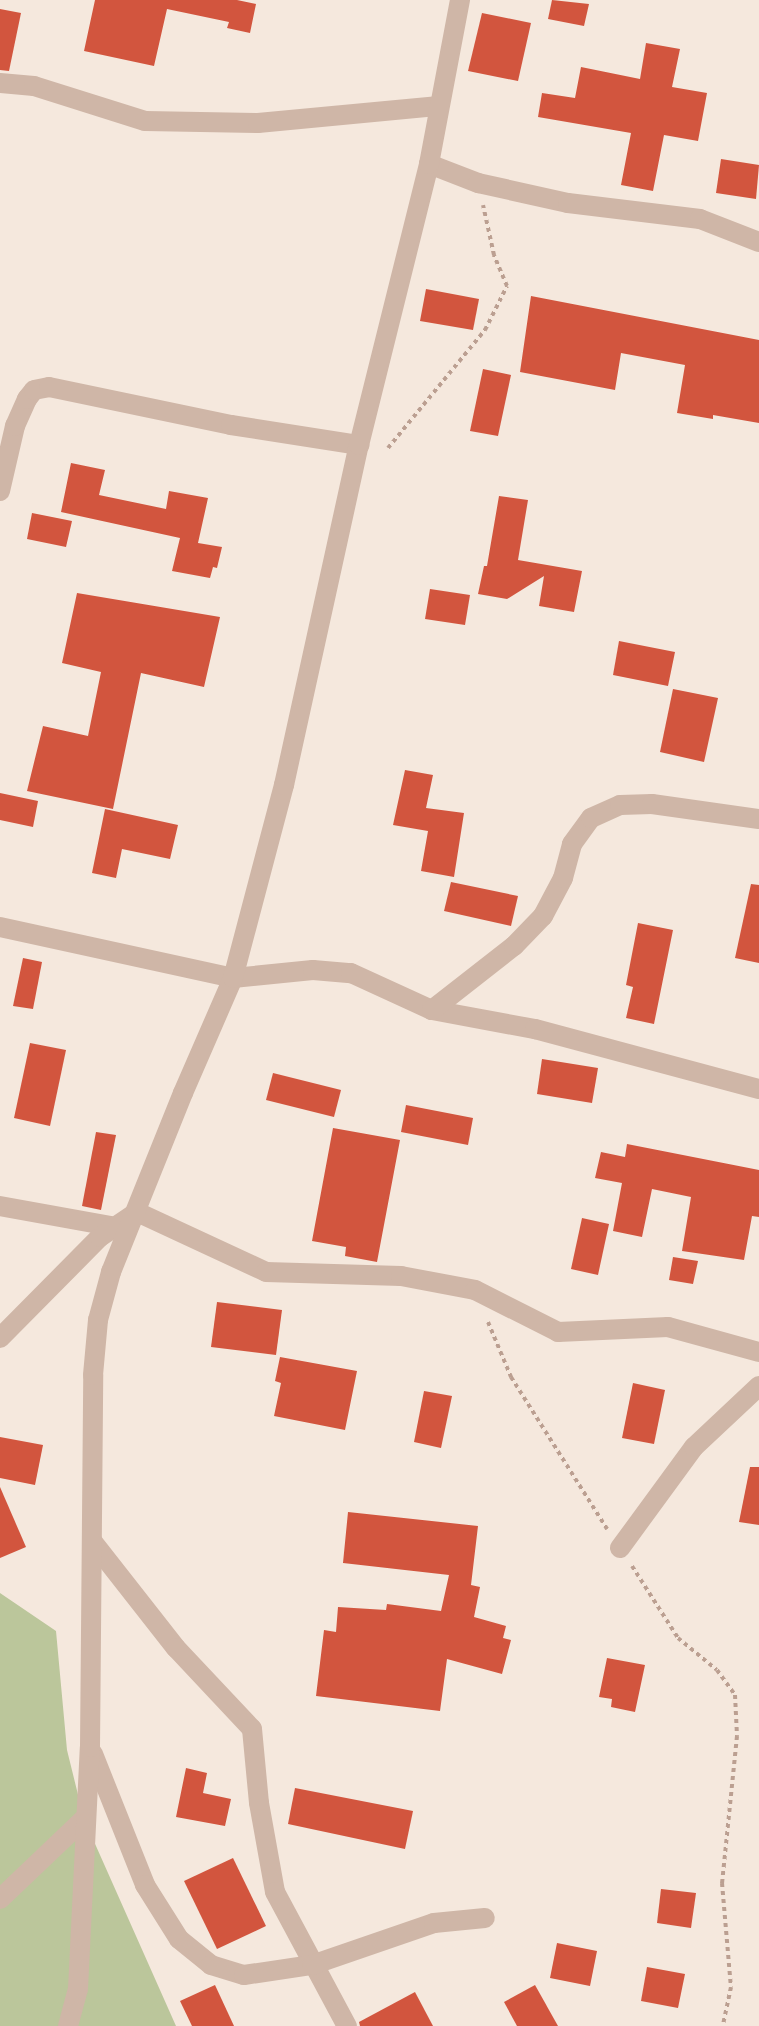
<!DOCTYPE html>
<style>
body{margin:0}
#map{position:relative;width:759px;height:2026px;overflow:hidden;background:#f5e8dd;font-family:"DejaVu Sans",sans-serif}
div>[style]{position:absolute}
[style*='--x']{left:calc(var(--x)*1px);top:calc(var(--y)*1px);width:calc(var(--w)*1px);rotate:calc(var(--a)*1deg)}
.green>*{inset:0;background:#bbc69b}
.building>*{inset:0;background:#d2553e}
.path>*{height:4px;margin-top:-2px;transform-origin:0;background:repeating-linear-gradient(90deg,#bb9f91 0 4px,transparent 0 8px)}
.minor>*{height:20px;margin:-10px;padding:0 10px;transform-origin:10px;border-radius:10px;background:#cfb6a7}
span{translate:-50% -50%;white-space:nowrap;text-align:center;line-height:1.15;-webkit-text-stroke:6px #fcf2ea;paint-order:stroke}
</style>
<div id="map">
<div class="green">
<div style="clip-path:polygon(0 1593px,56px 1631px,67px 1750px,84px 1819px,176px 2026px,0 2026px)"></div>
</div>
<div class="building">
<div style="clip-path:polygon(95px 0,237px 0,256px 4px,250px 33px,227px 28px,229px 22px,167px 9px,154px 66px,84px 51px)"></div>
<div style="clip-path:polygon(552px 0,589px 4px,584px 26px,548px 19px)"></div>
<div style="clip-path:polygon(0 9px,21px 13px,9px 71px,0 70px)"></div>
<div style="clip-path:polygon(482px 13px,531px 23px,518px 81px,468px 71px)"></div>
<div style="clip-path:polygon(646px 43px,680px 49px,672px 87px,707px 93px,698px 141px,664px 135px,653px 191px,621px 185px,631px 133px,538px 117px,542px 93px,575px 98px,581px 67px,640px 79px)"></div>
<div style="clip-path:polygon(721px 159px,759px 165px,756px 199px,716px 193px)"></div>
<div style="clip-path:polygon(426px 289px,479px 299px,473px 330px,420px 321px)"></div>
<div style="clip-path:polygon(531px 296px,759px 340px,759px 423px,713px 415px,713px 419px,677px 413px,685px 365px,621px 353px,615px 390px,520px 372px)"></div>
<div style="clip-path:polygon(483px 369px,511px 375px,498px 436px,470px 431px)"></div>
<div style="clip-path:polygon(71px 463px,105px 470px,99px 495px,166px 509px,169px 491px,208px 498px,198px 543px,222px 547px,217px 568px,213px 567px,210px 578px,172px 571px,180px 538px,61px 512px)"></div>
<div style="clip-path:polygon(499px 496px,528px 500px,518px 560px,582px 571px,574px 612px,539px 606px,544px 576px,507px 599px,478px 594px,484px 566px,487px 566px)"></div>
<div style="clip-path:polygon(32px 513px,72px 521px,66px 547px,27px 539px)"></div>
<div style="clip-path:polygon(430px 589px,470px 595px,465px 625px,425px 619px)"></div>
<div style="clip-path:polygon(77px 593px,220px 617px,204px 687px,141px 673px,113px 809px,27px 791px,43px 726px,88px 736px,101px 672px,62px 663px)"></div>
<div style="clip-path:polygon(619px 641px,675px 652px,668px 686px,613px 675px)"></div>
<div style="clip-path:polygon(673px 689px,718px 698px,704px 762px,660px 752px)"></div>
<div style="clip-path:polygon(405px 770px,433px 775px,426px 808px,464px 813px,454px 877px,421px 871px,428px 831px,393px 825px)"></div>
<div style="clip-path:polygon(0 793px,38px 801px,33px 827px,0 820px)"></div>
<div style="clip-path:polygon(105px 809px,178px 825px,170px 859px,122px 849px,116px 878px,92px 873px)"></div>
<div style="clip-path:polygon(451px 882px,518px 896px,511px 926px,444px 911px)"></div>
<div style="clip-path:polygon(751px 884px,759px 885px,759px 963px,735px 958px)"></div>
<div style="clip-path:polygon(638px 923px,673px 930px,654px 1024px,626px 1018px,633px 987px,626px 985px)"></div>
<div style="clip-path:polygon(23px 958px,42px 962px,33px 1009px,13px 1006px)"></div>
<div style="clip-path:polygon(30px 1043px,66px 1050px,50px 1126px,14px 1118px)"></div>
<div style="clip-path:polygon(542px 1059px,598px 1068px,592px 1103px,537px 1094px)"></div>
<div style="clip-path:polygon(273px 1073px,341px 1090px,334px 1117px,266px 1100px)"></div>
<div style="clip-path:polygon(406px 1105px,473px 1118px,468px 1145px,401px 1132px)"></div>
<div style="clip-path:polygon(333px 1128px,400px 1140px,377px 1262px,345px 1256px,346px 1247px,312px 1241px)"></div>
<div style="clip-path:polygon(96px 1132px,116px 1135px,101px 1210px,82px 1206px)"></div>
<div style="clip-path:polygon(627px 1144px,759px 1170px,759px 1217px,752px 1216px,744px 1260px,682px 1251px,691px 1197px,652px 1189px,642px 1237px,613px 1231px,622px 1183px,595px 1178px,601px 1152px,625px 1157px)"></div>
<div style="clip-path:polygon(582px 1218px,609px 1224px,598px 1275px,571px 1269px)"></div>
<div style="clip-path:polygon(673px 1257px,698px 1261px,693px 1284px,669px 1280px)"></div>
<div style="clip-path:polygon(217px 1302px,282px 1310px,276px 1355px,211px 1347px)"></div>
<div style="clip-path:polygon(280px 1357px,357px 1371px,345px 1430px,274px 1416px,281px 1383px,275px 1381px)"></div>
<div style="clip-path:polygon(633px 1383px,665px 1390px,654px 1444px,622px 1438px)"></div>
<div style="clip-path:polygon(424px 1391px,452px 1396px,441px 1448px,414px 1442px)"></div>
<div style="clip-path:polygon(0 1437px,43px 1445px,35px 1485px,0 1478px)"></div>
<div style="clip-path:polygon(750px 1467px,759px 1467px,759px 1525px,739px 1522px)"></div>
<div style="clip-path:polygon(0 1487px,26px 1547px,0 1558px)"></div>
<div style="clip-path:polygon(348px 1512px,478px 1526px,471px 1585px,480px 1587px,474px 1617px,506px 1626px,503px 1638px,511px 1640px,502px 1674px,447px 1659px,440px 1711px,316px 1696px,324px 1630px,336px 1632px,338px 1607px,386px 1610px,387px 1604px,441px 1611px,449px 1575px,343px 1563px)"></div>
<div style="clip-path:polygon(607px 1658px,645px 1665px,635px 1712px,611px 1707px,612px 1699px,599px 1697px)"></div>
<div style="clip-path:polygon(186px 1768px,207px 1773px,203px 1793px,231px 1799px,225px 1826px,176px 1817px)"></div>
<div style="clip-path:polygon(295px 1788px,413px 1811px,405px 1849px,288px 1824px)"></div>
<div style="clip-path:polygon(233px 1858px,266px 1926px,217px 1949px,184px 1881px)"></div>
<div style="clip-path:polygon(661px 1889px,696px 1893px,691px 1928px,657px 1923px)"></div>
<div style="clip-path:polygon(557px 1943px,597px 1951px,590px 1986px,550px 1978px)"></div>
<div style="clip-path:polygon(647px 1967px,685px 1974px,678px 2008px,641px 2001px)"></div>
<div style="clip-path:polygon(215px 1985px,234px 2026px,192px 2026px,180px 2001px)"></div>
<div style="clip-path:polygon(535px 1985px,558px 2026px,517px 2026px,504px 2002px)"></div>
<div style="clip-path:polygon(415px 1992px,433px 2026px,360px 2026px,359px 2022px)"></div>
</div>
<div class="path">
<div style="--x:388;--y:448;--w:153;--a:-50.6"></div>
<div style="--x:485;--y:330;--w:49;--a:-63.4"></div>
<div style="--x:507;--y:286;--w:34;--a:-113"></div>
<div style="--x:494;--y:255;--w:51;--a:-102.4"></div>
<div style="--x:488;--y:1322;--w:60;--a:67.3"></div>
<div style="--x:511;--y:1377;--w:180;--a:57.7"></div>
<div style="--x:632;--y:1566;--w:85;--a:57.4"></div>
<div style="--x:678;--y:1638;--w:50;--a:39.4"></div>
<div style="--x:717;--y:1670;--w:31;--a:54"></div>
<div style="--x:735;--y:1695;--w:41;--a:87.2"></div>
<div style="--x:737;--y:1736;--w:148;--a:95.8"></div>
<div style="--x:722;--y:1883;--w:104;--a:85.1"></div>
<div style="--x:731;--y:1987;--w:40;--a:102"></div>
</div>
<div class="minor">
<div style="--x:0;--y:83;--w:34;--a:5"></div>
<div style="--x:34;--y:86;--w:116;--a:17.5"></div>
<div style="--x:145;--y:121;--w:113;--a:1"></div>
<div style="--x:258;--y:123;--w:182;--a:-5.4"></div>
<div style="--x:429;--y:164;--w:53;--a:21.2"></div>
<div style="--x:478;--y:183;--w:92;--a:12.5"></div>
<div style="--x:568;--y:203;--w:133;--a:6.9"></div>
<div style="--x:700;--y:219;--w:63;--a:21.3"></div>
<div style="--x:0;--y:491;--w:67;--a:-77"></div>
<div style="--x:15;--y:426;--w:30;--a:-66"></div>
<div style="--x:27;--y:399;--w:11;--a:-52"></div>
<div style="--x:34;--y:390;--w:15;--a:-11"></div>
<div style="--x:49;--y:387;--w:186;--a:11.8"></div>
<div style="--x:231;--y:425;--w:130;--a:8.9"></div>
<div style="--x:0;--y:927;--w:239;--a:12.3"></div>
<div style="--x:233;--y:978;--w:80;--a:-5.7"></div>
<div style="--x:313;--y:970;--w:38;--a:5"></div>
<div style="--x:351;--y:973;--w:89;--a:24.6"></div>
<div style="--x:432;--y:1010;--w:105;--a:10.5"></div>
<div style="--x:535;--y:1029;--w:232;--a:15"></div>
<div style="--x:432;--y:1010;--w:104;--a:-38"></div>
<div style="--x:514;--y:946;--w:42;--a:-46"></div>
<div style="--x:543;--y:916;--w:43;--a:-62.2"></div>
<div style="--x:563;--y:878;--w:35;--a:-75"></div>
<div style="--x:572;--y:844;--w:32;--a:-54"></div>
<div style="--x:591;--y:818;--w:32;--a:-24"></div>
<div style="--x:620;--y:805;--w:32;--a:-2"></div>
<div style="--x:652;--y:804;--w:108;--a:8"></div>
<div style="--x:0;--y:1206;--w:117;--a:10.3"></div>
<div style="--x:0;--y:1338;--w:142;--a:-45.3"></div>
<div style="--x:100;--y:1237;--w:45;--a:-34"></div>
<div style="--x:137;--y:1212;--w:142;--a:24.9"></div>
<div style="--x:266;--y:1272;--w:135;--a:1.7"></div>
<div style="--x:401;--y:1276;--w:75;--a:10.7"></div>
<div style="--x:475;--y:1290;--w:93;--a:26.8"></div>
<div style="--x:558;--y:1332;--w:110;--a:-2.6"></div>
<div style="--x:668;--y:1327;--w:94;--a:15.4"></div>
<div style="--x:92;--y:1541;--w:136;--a:51.9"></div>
<div style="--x:176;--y:1648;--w:111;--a:46.8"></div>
<div style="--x:252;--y:1729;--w:74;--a:84.6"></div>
<div style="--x:259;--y:1803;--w:90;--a:79.8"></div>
<div style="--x:275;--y:1892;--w:152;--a:61.8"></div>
<div style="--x:620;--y:1548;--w:125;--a:-53.8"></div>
<div style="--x:694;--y:1447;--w:89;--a:-43.2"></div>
<div style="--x:93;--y:1754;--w:141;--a:68.3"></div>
<div style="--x:145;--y:1885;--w:64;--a:57.8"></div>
<div style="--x:179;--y:1939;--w:41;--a:39.1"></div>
<div style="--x:211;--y:1965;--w:34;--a:17"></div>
<div style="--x:244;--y:1975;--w:69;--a:-8.4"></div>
<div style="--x:312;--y:1965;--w:129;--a:-19"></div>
<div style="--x:434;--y:1923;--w:51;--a:-5.6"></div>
<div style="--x:0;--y:1899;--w:116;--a:-43.6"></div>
<div style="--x:68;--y:2026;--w:38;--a:-75"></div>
<div style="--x:78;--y:1989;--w:242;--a:-87.2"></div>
<div style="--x:90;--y:1747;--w:372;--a:-89.5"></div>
<div style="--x:93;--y:1375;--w:55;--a:-84.8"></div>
<div style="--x:98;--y:1320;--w:50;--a:-74.8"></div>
<div style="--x:111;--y:1272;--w:193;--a:-68.1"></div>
<div style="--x:183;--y:1093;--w:125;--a:-66.5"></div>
<div style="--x:233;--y:978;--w:200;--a:-75.2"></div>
<div style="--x:284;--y:785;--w:348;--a:-77.6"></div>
<div style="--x:359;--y:445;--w:290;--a:-76"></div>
<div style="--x:429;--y:164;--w:167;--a:-79.3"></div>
</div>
</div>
